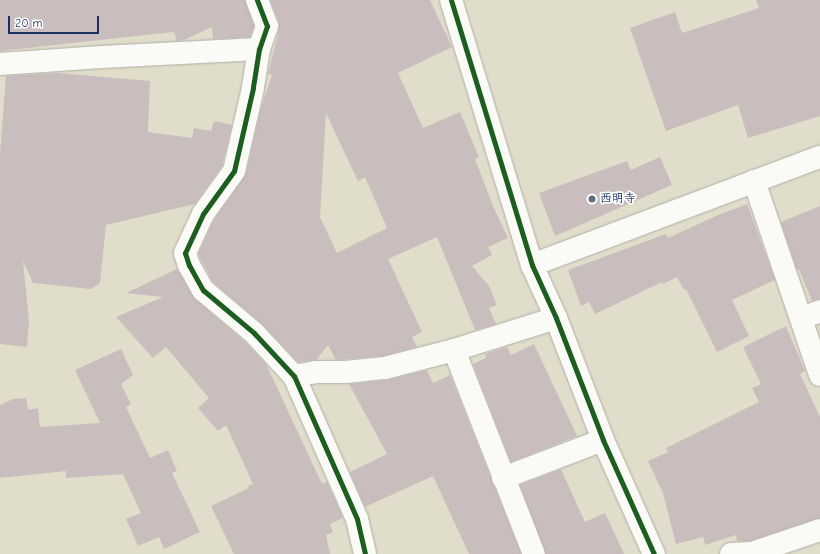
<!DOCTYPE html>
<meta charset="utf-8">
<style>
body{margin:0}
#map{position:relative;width:820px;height:554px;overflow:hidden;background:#e1ddcb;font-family:"Comic Neue","Klee One",sans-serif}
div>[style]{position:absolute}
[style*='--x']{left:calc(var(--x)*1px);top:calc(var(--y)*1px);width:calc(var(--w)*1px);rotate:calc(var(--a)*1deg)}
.building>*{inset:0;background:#c9bebd}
.roads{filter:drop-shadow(0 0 1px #b0afa8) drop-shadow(0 0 1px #b0afa8)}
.minor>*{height:22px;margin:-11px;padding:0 11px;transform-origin:11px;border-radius:11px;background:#fafaf7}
.cycleway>*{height:5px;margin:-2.5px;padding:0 2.5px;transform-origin:2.5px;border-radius:2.5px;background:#1b5e20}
.dots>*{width:11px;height:11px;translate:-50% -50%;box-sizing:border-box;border:2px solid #fff;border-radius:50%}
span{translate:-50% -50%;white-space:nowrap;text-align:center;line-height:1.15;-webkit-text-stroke:3.5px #fff;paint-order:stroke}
.poi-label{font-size:12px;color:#1b2f5e;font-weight:700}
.left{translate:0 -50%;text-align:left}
.scale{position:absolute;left:8px;top:16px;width:91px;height:18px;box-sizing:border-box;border:2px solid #1b2f5e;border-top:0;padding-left:5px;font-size:12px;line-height:14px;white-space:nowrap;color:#1b2f5e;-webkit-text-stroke:3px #fff;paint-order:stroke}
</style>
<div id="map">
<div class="building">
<div style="clip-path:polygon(0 0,245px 0,254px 26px,250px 37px,213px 39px,212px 27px,184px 40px,177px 41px,174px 32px,0 51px)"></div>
<div style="clip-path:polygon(evenodd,270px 0,430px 0,452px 47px,398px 73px,423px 128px,460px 112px,479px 157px,475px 159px,493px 206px,508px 238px,488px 247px,492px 255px,472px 266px,489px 286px,497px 305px,489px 308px,496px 324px,475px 330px,437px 237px,388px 259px,422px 332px,412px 337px,417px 347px,383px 356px,336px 360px,328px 345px,316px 360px,298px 362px,262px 324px,213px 282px,198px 254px,214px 220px,246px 174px,261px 108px,272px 75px,268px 74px,279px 30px,279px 22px,270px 0,326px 113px,358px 181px,365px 177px,387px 228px,337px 253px,320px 217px,326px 113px)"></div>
<div style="clip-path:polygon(756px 0,820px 0,820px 116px,748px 138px,738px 105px,666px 131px,630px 28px,675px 12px,682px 33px,759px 8px)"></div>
<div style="clip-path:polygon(58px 73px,150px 81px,148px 132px,192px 138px,194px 128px,211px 131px,214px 121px,232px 125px,222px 166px,195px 204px,106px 225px,100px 283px,91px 289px,33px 283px,23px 261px,29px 321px,27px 347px,0 344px,0 154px,6px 76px)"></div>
<div style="clip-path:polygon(660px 157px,672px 185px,555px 236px,539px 193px,627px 161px,631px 170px)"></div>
<div style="clip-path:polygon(747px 204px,775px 280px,732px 300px,749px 336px,717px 352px,686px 289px,684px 290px,677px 277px,663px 284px,662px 282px,595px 314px,589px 302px,581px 306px,568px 270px,666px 234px,668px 238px,718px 215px)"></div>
<div style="clip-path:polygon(820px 206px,820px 299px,812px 301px,799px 269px,797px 270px,781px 222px)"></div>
<div style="clip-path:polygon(177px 269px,195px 299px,245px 342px,266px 364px,322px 484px,327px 482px,343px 518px,330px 524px,333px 532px,326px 535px,330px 554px,234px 554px,211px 506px,249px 488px,248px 486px,253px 484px,226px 425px,218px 431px,198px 408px,209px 398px,166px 347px,153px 358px,116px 317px,163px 297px,126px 293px)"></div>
<div style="clip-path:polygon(786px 326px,805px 371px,800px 374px,820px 417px,820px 518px,750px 541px,737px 541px,736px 535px,705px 545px,703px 537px,676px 544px,663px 493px,648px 461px,668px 452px,666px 448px,759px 402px,752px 388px,761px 384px,743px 347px)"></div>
<div style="clip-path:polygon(534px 344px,577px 436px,511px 462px,473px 364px,486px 358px,485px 354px,507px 347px,511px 355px)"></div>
<div style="clip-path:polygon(121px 349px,133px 375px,121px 384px,131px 404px,126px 407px,150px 458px,168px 450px,177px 471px,172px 473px,200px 532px,164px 549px,159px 537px,138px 546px,126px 519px,141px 513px,123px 474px,66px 478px,66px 471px,0 478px,0 405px,13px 399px,26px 398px,28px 410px,38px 408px,40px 427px,100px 423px,75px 370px)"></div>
<div style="clip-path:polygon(427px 370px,433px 383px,450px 375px,521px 554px,469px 554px,433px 476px,365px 507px,350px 472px,387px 454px,349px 384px,388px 380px)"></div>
<div style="clip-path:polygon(561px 469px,585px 522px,605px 513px,624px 554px,546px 554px,520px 485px)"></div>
</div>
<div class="roads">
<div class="minor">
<div style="--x:257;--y:0;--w:28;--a:69"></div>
<div style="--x:267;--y:26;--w:24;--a:109"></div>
<div style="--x:259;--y:49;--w:39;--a:99"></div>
<div style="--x:253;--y:88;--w:85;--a:102.9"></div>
<div style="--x:234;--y:171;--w:53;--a:125.8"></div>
<div style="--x:203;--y:214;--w:43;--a:114.8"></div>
<div style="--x:185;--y:253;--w:13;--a:72"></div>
<div style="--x:189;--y:265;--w:29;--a:61"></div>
<div style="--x:203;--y:290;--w:67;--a:40.1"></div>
<div style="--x:254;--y:333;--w:59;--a:47.1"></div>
<div style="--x:294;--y:376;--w:156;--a:66.2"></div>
<div style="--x:357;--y:519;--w:36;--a:77"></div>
<div style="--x:451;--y:0;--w:277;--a:73"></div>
<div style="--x:532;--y:265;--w:58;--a:65.6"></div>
<div style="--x:556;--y:318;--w:131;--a:68.9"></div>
<div style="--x:603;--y:440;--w:125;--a:65.9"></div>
<div style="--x:0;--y:64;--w:102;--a:-3.9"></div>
<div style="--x:102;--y:57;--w:157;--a:-2.9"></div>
<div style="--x:754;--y:181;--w:205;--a:71.2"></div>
<div style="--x:532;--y:265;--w:308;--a:-20.6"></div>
<div style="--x:802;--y:318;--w:19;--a:-21"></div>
<div style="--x:454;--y:350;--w:219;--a:68.6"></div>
<div style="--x:294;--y:376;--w:22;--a:-10"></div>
<div style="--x:316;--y:372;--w:30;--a:0"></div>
<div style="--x:346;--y:372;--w:39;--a:-6"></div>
<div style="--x:385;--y:368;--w:71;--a:-14.6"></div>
<div style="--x:454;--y:350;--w:107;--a:-17.4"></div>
<div style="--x:503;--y:478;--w:107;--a:-20.8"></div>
<div style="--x:731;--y:554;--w:21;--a:-3"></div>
<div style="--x:752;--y:553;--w:72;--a:-18.7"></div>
</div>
</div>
<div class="cycleway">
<div style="--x:257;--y:0;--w:28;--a:69"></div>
<div style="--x:267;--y:26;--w:24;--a:109"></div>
<div style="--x:259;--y:49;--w:39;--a:99"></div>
<div style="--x:253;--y:88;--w:85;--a:102.9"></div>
<div style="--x:234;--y:171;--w:53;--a:125.8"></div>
<div style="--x:203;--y:214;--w:43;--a:114.8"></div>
<div style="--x:185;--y:253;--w:13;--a:72"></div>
<div style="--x:189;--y:265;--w:29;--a:61"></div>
<div style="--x:203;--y:290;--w:67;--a:40.1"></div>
<div style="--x:254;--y:333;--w:59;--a:47.1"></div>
<div style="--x:294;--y:376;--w:156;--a:66.2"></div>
<div style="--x:357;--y:519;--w:36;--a:77"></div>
<div style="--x:451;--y:0;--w:277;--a:73"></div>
<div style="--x:532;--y:265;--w:58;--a:65.6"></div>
<div style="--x:556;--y:318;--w:131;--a:68.9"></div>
<div style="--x:603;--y:440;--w:125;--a:65.9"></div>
</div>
<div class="dots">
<div style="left:592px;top:199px;background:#606c84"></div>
</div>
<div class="poi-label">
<span class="left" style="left:600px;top:199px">西明寺</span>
</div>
<div class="scale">20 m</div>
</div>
